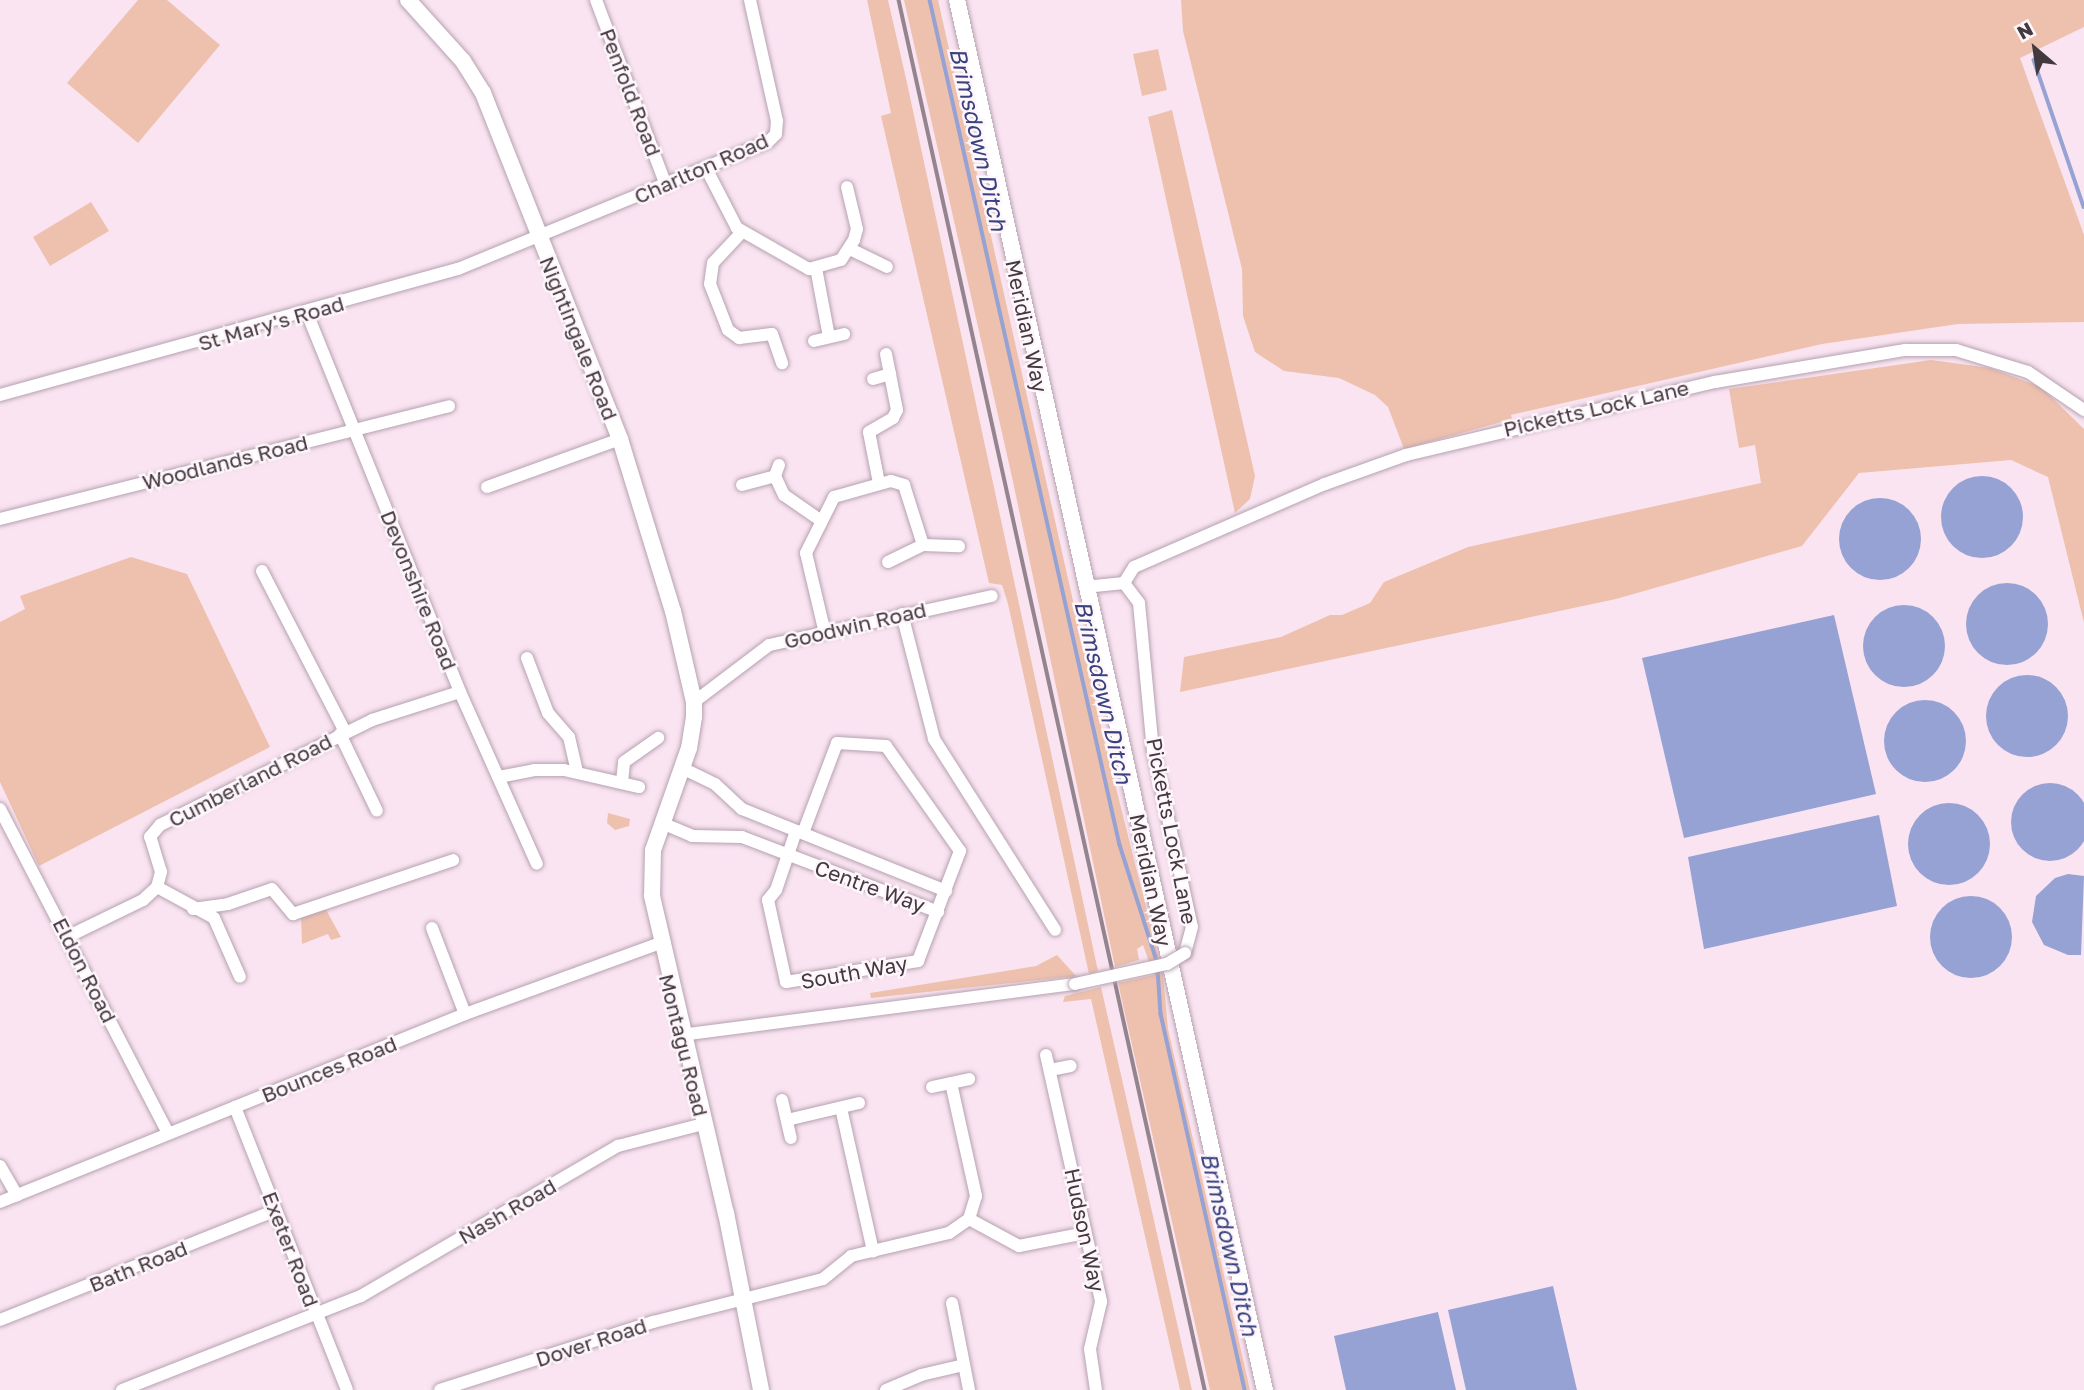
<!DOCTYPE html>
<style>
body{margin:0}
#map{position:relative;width:2084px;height:1390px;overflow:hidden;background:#fae4f2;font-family:"Golos Text",sans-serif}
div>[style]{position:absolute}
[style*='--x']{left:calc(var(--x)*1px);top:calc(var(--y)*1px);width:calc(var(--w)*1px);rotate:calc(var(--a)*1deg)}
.green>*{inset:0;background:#eec1ae}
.water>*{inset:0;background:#96a2d3}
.round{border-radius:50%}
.stream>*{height:3.5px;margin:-1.75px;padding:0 1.75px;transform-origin:1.75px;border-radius:1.75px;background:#96a2d3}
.roads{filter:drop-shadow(0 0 2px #b6a2af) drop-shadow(0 0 2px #b6a2af)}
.minor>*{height:12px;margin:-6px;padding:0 6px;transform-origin:6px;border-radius:6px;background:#fff}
.major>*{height:16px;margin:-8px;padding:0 8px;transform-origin:8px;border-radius:8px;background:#fff}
.rail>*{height:3.5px;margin:-1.75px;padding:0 1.75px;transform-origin:1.75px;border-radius:1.75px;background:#93848e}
.bridges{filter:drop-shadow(0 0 2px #b6a2af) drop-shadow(0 0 2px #b6a2af)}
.minor-bridge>*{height:12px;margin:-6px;padding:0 6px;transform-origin:6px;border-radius:6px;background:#fff}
span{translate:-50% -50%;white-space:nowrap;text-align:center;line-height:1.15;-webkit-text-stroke:5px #fef6fb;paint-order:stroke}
.street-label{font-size:21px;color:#433a40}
.water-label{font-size:23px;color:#37427f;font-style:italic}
.north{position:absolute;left:2000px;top:14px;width:70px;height:70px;-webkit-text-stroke:5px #fef6fb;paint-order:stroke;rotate:331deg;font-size:19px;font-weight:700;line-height:28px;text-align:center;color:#433a40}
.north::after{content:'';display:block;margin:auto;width:24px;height:32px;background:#433a40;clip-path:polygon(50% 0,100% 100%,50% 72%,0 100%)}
</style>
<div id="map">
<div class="green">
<div style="clip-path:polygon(138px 0,167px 0,220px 45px,138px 143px,67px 83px)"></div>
<div style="clip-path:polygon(867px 0,888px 0,907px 83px,1098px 971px,1089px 974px,1008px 604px,1002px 585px,989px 583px,881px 116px,891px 113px)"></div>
<div style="clip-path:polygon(904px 0,938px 0,1107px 752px,1163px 975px,1168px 1029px,1250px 1390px,1210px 1390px,1118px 983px,1154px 975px,1143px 945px,1137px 949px,1139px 960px,1115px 967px,1012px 477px)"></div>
<div style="clip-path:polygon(1181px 0,2084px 0,2084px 27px,2020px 58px,2084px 235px,2084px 322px,1958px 324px,1822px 344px,1511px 415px,1512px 419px,1404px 449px,1388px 407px,1375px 395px,1339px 378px,1284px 371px,1255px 352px,1243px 316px,1242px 269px,1183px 31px)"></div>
<div style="clip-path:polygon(1158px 49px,1167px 90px,1142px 96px,1133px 54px)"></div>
<div style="clip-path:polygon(1172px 110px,1255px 476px,1250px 499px,1235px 513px,1148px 117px)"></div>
<div style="clip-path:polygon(91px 202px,109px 231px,50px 266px,33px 237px)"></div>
<div style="clip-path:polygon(1931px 360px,1990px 368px,2041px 387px,2084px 429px,2084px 623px,2048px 477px,2011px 460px,1859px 473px,1802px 546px,1616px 599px,1180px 692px,1184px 657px,1281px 637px,1330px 615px,1342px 615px,1370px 603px,1384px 582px,1468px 547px,1761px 483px,1755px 445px,1739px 448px,1729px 389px)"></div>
<div style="clip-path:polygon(131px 557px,187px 574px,270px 747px,39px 866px,0 782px,0 622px,25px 609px,20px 596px)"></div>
<div style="clip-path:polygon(608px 813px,630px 819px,629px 826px,615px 830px,607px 823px)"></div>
<div style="clip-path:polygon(324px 906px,341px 937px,331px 940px,328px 934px,302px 944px,301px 917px)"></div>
<div style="clip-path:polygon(1057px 955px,1076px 976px,871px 998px,870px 993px,1036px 966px)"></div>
<div style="clip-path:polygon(1101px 987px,1144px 1176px,1192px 1390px,1180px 1390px,1091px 999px,1063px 1002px,1065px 996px)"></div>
</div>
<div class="water">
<div class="round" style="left:1941px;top:476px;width:82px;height:82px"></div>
<div class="round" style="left:1839px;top:498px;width:82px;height:82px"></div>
<div class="round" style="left:1966px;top:583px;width:82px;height:82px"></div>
<div class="round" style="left:1863px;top:605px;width:82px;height:82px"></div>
<div style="clip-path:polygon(1834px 615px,1876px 794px,1684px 838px,1642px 658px)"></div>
<div class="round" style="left:1986px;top:675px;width:82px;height:82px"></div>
<div class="round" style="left:1884px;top:700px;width:82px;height:82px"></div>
<div class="round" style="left:2011px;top:783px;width:78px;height:78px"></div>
<div class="round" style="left:1908px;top:803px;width:82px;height:82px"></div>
<div style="clip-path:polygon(1879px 815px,1897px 906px,1704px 949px,1688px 857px)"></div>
<div style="clip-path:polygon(2068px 874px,2084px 876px,2081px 955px,2068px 955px,2044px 945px,2032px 922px,2036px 896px,2055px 878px)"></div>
<div class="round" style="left:1930px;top:896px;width:82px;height:82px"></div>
<div style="clip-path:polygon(1553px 1286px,1577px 1390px,1466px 1390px,1448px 1310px)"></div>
<div style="clip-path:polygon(1438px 1312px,1456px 1390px,1346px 1390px,1334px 1336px)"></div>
</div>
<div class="stream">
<div style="--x:930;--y:0;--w:866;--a:77.33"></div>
<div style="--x:1120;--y:845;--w:122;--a:72.3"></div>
<div style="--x:2034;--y:60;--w:155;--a:71.2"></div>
<div style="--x:1158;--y:969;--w:45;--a:86.2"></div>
<div style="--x:1161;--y:1014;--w:385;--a:77.4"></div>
</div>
<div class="roads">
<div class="minor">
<div style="--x:596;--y:0;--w:198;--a:69.3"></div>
<div style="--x:706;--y:168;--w:68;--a:62.7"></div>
<div style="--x:737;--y:228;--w:83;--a:29.7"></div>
<div style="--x:809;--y:269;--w:33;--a:-16"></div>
<div style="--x:841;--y:260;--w:24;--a:-57"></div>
<div style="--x:854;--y:240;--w:11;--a:-75"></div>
<div style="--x:857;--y:229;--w:43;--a:-103.4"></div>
<div style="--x:742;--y:232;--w:42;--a:133.1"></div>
<div style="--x:713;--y:263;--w:21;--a:98"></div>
<div style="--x:710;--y:284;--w:49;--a:68.6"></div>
<div style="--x:728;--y:330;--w:14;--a:36"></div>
<div style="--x:739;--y:338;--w:33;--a:-7"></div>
<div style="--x:772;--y:334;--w:31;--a:71"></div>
<div style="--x:850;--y:249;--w:41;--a:25.9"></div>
<div style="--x:816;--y:268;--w:70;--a:79.3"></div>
<div style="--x:307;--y:313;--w:409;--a:68"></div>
<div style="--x:460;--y:692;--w:188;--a:65.9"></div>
<div style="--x:814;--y:341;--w:31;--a:-13"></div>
<div style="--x:873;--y:379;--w:18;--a:-16"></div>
<div style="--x:0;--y:395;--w:475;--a:-15.4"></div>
<div style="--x:458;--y:269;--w:335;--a:-22.3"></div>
<div style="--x:768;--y:142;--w:11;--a:-45"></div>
<div style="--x:776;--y:134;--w:13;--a:-86"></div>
<div style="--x:777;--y:121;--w:124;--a:-102.6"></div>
<div style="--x:779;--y:465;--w:12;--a:110"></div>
<div style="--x:775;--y:476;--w:21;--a:65"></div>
<div style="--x:784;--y:495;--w:44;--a:34.8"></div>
<div style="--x:879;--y:483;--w:52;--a:-101.1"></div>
<div style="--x:869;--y:432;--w:28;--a:-30"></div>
<div style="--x:893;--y:418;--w:9;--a:-63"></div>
<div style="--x:897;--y:410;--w:57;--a:-101.1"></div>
<div style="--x:742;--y:485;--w:34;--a:-15"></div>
<div style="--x:487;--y:487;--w:141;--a:-19.8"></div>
<div style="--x:0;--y:519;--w:463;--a:-14.1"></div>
<div style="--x:888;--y:562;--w:39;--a:-26"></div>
<div style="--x:923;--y:545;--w:36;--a:2"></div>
<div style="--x:262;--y:571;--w:181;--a:62.7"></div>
<div style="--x:1124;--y:583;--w:19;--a:-58"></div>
<div style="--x:1134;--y:567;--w:208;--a:-23.5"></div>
<div style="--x:1325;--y:484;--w:86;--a:-19.7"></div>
<div style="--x:1406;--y:455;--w:318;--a:-13.3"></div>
<div style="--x:1715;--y:382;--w:193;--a:-9.6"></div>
<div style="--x:1905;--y:350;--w:51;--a:0"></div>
<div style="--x:1956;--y:350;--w:75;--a:17"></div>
<div style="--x:2028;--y:372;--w:68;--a:34.2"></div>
<div style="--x:1085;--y:587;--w:39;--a:-6"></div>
<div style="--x:1124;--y:583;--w:25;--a:53"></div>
<div style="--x:1139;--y:603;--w:148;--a:84.6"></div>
<div style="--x:1153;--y:750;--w:181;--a:77.6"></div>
<div style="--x:1192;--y:927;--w:27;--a:105"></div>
<div style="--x:902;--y:614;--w:129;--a:75.6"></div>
<div style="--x:934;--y:739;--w:226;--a:57.6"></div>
<div style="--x:824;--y:629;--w:78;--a:-103.3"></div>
<div style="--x:806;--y:553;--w:63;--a:-63.4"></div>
<div style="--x:834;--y:497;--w:59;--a:-15.7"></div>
<div style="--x:891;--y:481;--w:14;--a:17"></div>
<div style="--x:904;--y:485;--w:63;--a:72.4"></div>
<div style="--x:527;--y:658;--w:59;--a:69.1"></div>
<div style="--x:548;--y:713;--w:32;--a:49"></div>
<div style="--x:569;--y:737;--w:36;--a:77"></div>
<div style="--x:694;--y:702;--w:94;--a:-37.2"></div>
<div style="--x:769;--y:645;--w:228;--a:-12.4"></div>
<div style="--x:340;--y:734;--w:85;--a:64.3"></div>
<div style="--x:682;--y:768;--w:37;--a:26"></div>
<div style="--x:715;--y:784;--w:37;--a:43"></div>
<div style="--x:742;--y:809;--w:220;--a:21.9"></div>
<div style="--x:499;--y:777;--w:36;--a:-11"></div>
<div style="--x:534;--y:770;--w:30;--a:0"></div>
<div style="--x:564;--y:770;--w:77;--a:12.8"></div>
<div style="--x:622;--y:782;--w:20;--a:-84"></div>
<div style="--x:624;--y:762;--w:42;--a:-35.2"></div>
<div style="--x:0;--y:809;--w:365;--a:62.6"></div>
<div style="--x:662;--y:823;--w:33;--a:23"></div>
<div style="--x:692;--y:836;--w:50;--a:1.1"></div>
<div style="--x:742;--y:837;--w:210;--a:20.9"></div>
<div style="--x:796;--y:831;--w:62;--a:108.7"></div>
<div style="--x:776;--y:890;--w:13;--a:129"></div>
<div style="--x:768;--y:900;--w:84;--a:77.6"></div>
<div style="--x:786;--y:982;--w:134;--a:-9"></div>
<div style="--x:918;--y:961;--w:118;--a:-69.1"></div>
<div style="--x:960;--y:851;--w:128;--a:-125.2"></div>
<div style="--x:886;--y:746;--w:49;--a:-176.5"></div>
<div style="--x:837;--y:743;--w:96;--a:110.7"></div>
<div style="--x:157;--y:887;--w:65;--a:28.5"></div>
<div style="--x:214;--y:918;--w:64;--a:66.2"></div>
<div style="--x:193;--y:909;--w:35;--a:-8"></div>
<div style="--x:228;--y:904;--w:46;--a:-18.8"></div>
<div style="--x:272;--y:889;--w:33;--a:50"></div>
<div style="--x:293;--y:914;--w:169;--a:-18.6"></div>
<div style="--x:432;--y:928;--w:92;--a:69"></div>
<div style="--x:69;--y:936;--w:82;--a:-25.9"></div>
<div style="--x:143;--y:900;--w:19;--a:-43"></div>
<div style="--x:157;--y:887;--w:16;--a:-75"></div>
<div style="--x:161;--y:872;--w:37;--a:-107"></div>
<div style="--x:150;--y:837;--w:16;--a:-50"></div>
<div style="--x:160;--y:825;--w:237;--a:-26.3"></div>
<div style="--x:372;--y:720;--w:92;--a:-17.7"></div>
<div style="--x:681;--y:1035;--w:397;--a:-7.4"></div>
<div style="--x:1046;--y:1055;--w:253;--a:77.4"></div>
<div style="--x:1101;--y:1302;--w:48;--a:103.2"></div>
<div style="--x:1090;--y:1349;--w:41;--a:81.7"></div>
<div style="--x:1050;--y:1070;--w:21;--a:-11"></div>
<div style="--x:951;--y:1083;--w:116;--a:77.5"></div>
<div style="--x:976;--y:1196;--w:24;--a:107"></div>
<div style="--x:932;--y:1087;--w:38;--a:-12"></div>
<div style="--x:782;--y:1100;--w:39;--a:77"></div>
<div style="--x:235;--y:1107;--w:304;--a:68.4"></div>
<div style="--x:841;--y:1108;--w:147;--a:77.4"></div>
<div style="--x:787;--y:1120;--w:74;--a:-13.3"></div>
<div style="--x:0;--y:1166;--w:34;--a:60"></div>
<div style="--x:0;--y:1202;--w:502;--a:-22.01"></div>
<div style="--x:465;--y:1014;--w:208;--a:-20"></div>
<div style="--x:952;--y:1303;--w:89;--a:78.9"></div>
<div style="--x:0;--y:1320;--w:297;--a:-21.7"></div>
<div style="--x:122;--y:1390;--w:257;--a:-21.5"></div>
<div style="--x:361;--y:1296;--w:298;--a:-30.3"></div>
<div style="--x:618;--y:1146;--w:88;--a:-14.5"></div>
<div style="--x:440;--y:1390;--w:224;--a:-17.7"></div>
<div style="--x:653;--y:1322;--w:175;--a:-14.2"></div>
<div style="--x:823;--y:1279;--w:36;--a:-39"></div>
<div style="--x:851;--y:1256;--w:101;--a:-13.2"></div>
<div style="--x:949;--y:1233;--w:24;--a:-35"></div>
<div style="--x:969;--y:1219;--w:57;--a:28.4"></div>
<div style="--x:1019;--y:1246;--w:67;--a:-11.1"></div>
<div style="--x:886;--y:1390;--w:38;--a:-23"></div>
<div style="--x:921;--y:1375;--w:44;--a:-13.1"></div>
</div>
<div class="major">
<div style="--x:408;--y:0;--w:82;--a:48"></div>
<div style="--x:463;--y:61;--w:38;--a:58"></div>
<div style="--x:483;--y:93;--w:372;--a:68.4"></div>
<div style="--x:620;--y:439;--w:180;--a:72.9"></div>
<div style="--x:673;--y:611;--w:93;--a:77"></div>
<div style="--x:694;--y:702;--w:15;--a:90"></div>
<div style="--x:694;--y:717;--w:31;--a:99"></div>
<div style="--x:689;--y:748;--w:108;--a:109.4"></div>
<div style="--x:653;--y:850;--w:46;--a:91.2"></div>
<div style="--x:652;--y:896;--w:326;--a:76.9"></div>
<div style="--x:726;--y:1213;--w:180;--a:78.8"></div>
<div style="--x:957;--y:0;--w:1424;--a:77.51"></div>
</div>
</div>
<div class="rail">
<div style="--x:899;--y:0;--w:1423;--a:77.58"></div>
</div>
<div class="bridges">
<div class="minor-bridge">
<div style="--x:1075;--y:984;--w:94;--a:-12.3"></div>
<div style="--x:1167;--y:964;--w:21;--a:-31"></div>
</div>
</div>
<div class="street-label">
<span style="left:631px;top:92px;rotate:69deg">Penfold Road</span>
<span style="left:701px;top:168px;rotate:-24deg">Charlton Road</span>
<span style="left:271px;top:323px;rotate:-16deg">St Mary's Road</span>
<span style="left:1027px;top:326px;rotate:78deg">Meridian Way</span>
<span style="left:579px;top:338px;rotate:68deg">Nightingale Road</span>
<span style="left:1596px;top:408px;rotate:-13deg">Picketts Lock Lane</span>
<span style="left:225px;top:462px;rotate:-14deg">Woodlands Road</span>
<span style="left:419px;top:590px;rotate:68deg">Devonshire Road</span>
<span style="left:855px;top:625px;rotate:-13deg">Goodwin Road</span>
<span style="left:250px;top:780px;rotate:-27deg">Cumberland Road</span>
<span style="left:1172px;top:831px;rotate:79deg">Picketts Lock Lane</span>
<span style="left:1151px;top:880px;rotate:78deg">Meridian Way</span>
<span style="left:870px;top:886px;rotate:20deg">Centre Way</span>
<span style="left:85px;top:970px;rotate:63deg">Eldon Road</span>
<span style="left:854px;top:972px;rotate:-10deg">South Way</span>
<span style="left:684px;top:1045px;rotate:76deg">Montagu Road</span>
<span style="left:329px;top:1069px;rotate:-22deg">Bounces Road</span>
<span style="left:507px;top:1211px;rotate:-30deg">Nash Road</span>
<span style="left:1085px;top:1230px;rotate:78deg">Hudson Way</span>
<span style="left:291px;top:1249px;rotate:69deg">Exeter Road</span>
<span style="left:138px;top:1266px;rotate:-22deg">Bath Road</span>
<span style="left:591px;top:1342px;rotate:-18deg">Dover Road</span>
</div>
<div class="water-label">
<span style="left:979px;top:139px;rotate:77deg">Brimsdown Ditch</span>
<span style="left:1104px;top:692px;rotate:77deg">Brimsdown Ditch</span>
<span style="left:1230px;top:1244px;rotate:77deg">Brimsdown Ditch</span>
</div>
<div class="north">N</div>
</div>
